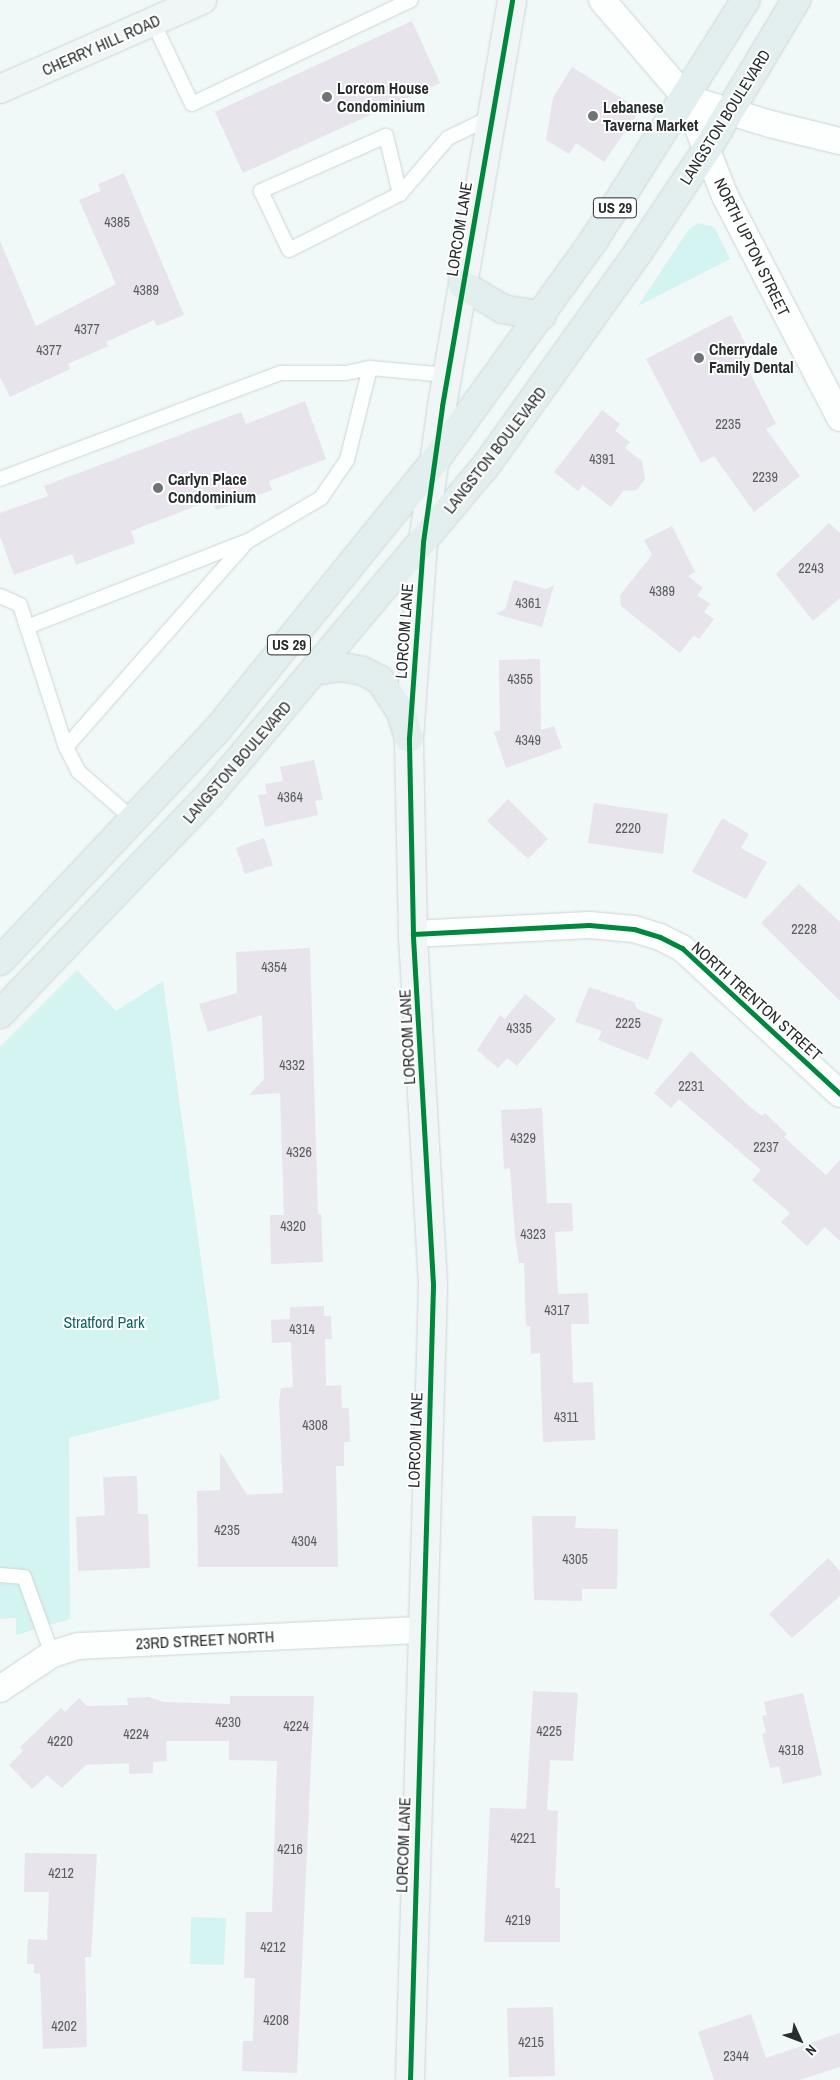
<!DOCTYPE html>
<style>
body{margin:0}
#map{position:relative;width:840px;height:2080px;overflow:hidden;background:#f0f8f8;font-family:"Archivo Narrow",sans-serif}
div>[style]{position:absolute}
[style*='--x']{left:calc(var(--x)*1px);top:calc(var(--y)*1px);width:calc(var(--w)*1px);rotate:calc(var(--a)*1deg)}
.green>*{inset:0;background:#d4f4f1}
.building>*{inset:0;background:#e7e4eb}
.roads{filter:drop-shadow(0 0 1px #ced5d5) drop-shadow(0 0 1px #ced5d5)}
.lane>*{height:14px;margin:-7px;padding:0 7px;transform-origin:7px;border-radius:7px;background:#fdfefe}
.street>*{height:26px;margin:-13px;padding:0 13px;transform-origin:13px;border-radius:13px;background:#fdfefe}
.secondary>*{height:28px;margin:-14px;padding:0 14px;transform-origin:14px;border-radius:14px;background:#f0f6f5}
.primary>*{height:28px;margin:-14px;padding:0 14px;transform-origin:14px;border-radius:14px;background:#e3efee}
.cycleway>*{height:5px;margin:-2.5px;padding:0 2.5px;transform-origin:2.5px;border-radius:2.5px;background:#00873e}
.dots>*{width:14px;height:14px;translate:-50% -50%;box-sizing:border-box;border:2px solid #fff;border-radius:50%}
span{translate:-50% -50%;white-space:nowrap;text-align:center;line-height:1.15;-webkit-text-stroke:4px #fff;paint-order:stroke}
.number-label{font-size:14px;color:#595d5e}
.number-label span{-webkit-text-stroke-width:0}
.shield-label span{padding:1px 4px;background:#fff;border:1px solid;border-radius:4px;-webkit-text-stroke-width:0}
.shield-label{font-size:15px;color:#272d2c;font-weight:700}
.street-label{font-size:16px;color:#272d2c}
.poi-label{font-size:16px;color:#272d2c;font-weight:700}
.left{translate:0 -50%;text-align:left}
.park-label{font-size:16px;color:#0f6561}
.north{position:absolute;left:775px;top:2015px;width:50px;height:50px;-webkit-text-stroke:4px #fff;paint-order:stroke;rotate:133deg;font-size:14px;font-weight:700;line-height:20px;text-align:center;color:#272d2c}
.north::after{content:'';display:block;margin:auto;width:18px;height:22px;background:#272d2c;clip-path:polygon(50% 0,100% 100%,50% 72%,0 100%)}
</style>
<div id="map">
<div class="green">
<div style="clip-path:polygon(698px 223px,714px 227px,730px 259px,638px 306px,689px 229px)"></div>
<div style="clip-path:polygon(77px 970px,116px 1011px,163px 981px,220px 1399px,69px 1438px,70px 1619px,16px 1635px,16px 1618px,0 1619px,0 1047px)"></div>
<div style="clip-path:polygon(191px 1917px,226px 1918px,224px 1965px,190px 1964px)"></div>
</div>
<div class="building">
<div style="clip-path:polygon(412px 21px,440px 83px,243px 173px,215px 112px)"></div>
<div style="clip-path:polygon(572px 67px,640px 110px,604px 162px,576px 143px,569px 154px,546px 140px,553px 98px)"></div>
<div style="clip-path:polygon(124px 173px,184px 315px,157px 326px,154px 320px,106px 342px,108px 346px,68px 364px,70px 369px,10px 397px,0 377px,0 241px,36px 326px,116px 284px,79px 200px,101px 191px,98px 184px)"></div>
<div style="clip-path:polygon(731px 315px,752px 357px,744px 361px,776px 424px,766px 429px,800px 476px,754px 512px,714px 456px,701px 463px,646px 359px)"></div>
<div style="clip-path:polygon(305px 401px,326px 459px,269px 481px,272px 490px,216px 510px,212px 500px,131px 531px,135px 543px,76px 565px,72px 554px,14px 575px,0 536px,0 513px,48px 496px,44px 486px,241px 412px,246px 424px)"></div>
<div style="clip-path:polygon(602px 410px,620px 424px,615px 431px,630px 442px,625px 448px,642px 461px,645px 479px,637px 490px,623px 491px,611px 507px,583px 485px,578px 491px,554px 472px)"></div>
<div style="clip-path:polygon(829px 523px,840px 533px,840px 598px,813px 621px,776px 574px)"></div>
<div style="clip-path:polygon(672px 526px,695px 572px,688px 576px,703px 588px,697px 595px,710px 604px,704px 612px,714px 619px,699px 639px,694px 635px,680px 653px,621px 606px,620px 595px,652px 555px,644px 540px)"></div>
<div style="clip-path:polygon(514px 580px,546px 589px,554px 585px,542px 627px,496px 614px,505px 609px)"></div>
<div style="clip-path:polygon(540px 659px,541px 730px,554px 726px,562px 748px,506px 768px,494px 732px,500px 730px,499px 660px)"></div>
<div style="clip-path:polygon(314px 760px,323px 800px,315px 801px,318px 815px,265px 827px,258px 795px,267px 794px,265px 784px,283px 781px,280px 767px)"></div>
<div style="clip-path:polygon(508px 799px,548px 839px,528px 859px,487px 821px)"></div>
<div style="clip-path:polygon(594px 803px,668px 814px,663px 854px,588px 843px)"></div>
<div style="clip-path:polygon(722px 818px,749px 834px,741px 848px,767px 862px,746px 899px,692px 872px)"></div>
<div style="clip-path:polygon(264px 838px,273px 865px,245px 874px,236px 848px)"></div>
<div style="clip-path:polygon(799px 884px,840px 922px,840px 1001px,761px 923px)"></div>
<div style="clip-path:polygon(310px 948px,318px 1214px,321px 1214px,323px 1262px,271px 1264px,270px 1215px,284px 1215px,280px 1093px,249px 1095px,264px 1079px,262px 1015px,208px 1032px,199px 1004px,237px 993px,236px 952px)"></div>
<div style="clip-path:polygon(589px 987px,634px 1002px,637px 1009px,663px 1019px,648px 1060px,598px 1040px,602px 1031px,575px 1022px)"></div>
<div style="clip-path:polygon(525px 994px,556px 1019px,517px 1066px,507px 1058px,498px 1068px,477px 1050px,500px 1015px,505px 1019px)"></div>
<div style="clip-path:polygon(691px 1051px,749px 1106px,762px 1116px,765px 1113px,787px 1134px,784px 1137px,826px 1175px,840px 1160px,840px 1241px,825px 1227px,807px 1246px,781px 1222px,790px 1213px,752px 1180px,761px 1170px,679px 1099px,671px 1108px,654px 1093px)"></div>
<div style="clip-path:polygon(542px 1108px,547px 1203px,572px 1203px,573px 1231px,555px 1232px,558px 1294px,588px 1293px,589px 1324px,571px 1324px,573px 1383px,593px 1382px,595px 1440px,543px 1442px,540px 1353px,531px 1354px,530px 1326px,526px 1326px,524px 1263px,519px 1263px,515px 1236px,510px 1168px,504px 1169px,501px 1110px)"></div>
<div style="clip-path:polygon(324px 1306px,324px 1316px,331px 1316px,332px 1339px,325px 1339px,326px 1386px,341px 1385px,342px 1408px,349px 1408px,350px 1442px,344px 1442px,344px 1466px,336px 1466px,338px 1567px,198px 1567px,197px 1491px,220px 1490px,220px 1452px,247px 1495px,283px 1493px,279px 1401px,281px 1388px,293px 1387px,291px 1342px,272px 1343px,271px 1320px,290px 1319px,290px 1307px)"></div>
<div style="clip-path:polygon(137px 1476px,138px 1514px,148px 1514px,150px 1568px,78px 1571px,76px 1517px,105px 1515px,103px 1477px)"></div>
<div style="clip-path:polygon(532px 1516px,576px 1516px,575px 1528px,618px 1529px,617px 1589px,582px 1589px,582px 1601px,534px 1600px)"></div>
<div style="clip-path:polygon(828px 1558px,840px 1571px,840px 1596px,792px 1638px,769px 1614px)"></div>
<div style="clip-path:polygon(533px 1691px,578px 1693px,573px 1761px,550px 1760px,547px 1810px,558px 1811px,555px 1888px,560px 1888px,560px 1942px,484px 1942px,490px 1808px,526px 1809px)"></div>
<div style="clip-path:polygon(803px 1693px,822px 1775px,783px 1784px,779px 1766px,770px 1768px,762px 1734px,766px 1733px,762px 1716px,767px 1715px,764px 1702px)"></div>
<div style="clip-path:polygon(230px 1696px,314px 1696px,297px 2073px,242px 2071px,243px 2041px,253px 2041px,255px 1978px,244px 1978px,246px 1912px,272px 1912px,277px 1761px,229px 1760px,229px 1741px,166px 1741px,167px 1761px,153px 1762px,153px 1773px,129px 1774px,129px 1763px,86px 1765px,62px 1788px,47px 1775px,32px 1789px,9px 1765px,23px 1751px,20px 1747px,61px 1708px,65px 1712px,79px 1698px,87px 1706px,128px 1705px,127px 1698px,149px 1697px,164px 1702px,230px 1704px)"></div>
<div style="clip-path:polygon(25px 1853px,97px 1854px,91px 1957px,85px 1957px,87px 2047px,43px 2049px,40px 1974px,34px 1973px,34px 1964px,27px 1964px,28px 1939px,47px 1940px,49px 1892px,24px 1892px)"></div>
<div style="clip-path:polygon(553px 2007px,555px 2076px,509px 2077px,507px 2008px)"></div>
<div style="clip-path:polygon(751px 2014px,766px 2058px,840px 2033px,840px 2067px,799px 2080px,714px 2080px,698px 2032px)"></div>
</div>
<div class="roads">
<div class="lane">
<div style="--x:153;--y:22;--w:91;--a:64.6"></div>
<div style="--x:192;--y:104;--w:242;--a:-25.4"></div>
<div style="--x:400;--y:194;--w:60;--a:-103.6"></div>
<div style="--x:386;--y:136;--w:137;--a:156.3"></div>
<div style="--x:261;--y:191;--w:65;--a:64.6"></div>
<div style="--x:289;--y:250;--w:124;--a:-26.8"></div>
<div style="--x:400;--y:194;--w:74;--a:-49.4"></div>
<div style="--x:448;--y:138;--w:48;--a:-26"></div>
<div style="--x:0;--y:479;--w:299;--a:-20.7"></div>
<div style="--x:280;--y:373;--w:66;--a:0"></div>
<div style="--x:346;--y:373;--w:25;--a:-12"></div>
<div style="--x:370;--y:368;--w:77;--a:5.2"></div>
<div style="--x:0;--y:596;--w:22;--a:24"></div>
<div style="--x:20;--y:605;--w:149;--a:72.1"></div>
<div style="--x:66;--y:747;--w:28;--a:63"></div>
<div style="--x:79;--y:772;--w:74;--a:41.2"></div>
<div style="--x:27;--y:627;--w:237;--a:-21.3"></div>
<div style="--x:248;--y:541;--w:85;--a:-30.5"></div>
<div style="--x:321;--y:498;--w:46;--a:-55.6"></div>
<div style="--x:347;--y:460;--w:95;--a:-76"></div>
<div style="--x:66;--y:747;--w:272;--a:-48.6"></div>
<div style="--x:0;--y:1575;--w:24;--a:5"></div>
<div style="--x:24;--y:1577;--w:82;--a:70"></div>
</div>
<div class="street">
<div style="--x:602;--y:0;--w:129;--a:49.4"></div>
<div style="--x:686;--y:98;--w:105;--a:68.3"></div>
<div style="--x:725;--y:196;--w:250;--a:62.6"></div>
<div style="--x:686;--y:98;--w:88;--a:17.2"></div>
<div style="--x:770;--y:124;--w:72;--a:13.7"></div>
<div style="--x:413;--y:934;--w:176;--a:-2.9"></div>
<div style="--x:589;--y:925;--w:45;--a:5.1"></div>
<div style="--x:634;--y:929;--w:27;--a:17"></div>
<div style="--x:660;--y:937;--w:25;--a:27"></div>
<div style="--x:682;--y:948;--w:215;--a:42.7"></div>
<div style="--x:0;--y:1689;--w:63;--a:-33.9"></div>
<div style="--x:52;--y:1654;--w:28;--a:-17"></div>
<div style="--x:79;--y:1646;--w:343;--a:-2.7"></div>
</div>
<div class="secondary">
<div style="--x:0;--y:89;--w:221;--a:-23.8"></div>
<div style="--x:410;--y:2080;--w:796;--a:-88.34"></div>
<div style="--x:433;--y:1284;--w:351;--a:-93.3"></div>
<div style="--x:413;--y:934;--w:196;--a:-91.2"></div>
<div style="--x:409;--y:738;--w:196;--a:-85.9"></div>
<div style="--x:423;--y:542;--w:137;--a:-82"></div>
<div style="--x:442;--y:406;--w:412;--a:-80.2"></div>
</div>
<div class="primary">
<div style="--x:463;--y:285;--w:47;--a:31"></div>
<div style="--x:503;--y:309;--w:39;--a:10"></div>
<div style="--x:318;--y:670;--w:23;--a:-7"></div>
<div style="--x:341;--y:667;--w:22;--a:10"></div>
<div style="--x:363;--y:671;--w:19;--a:28"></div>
<div style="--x:380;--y:680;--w:38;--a:57"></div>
<div style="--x:401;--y:712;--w:27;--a:73"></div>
<div style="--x:0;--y:961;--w:317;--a:-46.8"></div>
<div style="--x:217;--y:730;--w:345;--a:-51"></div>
<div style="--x:434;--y:462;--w:274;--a:-54.2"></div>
<div style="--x:594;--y:240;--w:284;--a:-57.7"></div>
<div style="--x:0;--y:1014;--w:306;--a:-46.3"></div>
<div style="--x:211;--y:793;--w:426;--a:-50"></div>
<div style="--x:485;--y:467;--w:265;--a:-54.5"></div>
<div style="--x:639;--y:251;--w:123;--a:-56.3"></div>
<div style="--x:707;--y:149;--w:174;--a:-59.1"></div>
</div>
</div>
<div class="cycleway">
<div style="--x:413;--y:934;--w:176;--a:-2.9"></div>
<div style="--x:589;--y:925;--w:45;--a:5.1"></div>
<div style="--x:634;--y:929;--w:27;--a:17"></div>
<div style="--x:660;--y:937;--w:25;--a:27"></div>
<div style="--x:682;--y:948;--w:215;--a:42.7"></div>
<div style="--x:410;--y:2080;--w:796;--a:-88.34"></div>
<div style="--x:433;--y:1284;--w:351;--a:-93.3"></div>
<div style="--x:413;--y:934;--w:196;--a:-91.2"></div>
<div style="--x:409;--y:738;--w:196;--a:-85.9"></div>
<div style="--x:423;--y:542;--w:137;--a:-82"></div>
<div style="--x:442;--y:406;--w:412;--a:-80.2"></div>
</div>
<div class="dots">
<div style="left:327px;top:97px;background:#6d7473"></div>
<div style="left:593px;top:116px;background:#6d7473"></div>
<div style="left:699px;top:358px;background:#6d7473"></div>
<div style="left:158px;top:488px;background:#6d7473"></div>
</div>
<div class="number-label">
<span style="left:117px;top:222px">4385</span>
<span style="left:146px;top:290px">4389</span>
<span style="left:87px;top:329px">4377</span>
<span style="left:49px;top:350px">4377</span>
<span style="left:728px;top:424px">2235</span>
<span style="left:602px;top:459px">4391</span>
<span style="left:765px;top:477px">2239</span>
<span style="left:811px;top:568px">2243</span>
<span style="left:662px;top:591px">4389</span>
<span style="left:528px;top:603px">4361</span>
<span style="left:520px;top:679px">4355</span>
<span style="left:528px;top:740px">4349</span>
<span style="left:290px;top:797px">4364</span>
<span style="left:628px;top:828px">2220</span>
<span style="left:804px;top:929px">2228</span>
<span style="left:274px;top:967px">4354</span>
<span style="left:628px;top:1023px">2225</span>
<span style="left:519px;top:1028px">4335</span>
<span style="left:292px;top:1065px">4332</span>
<span style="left:691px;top:1086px">2231</span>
<span style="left:523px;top:1138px">4329</span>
<span style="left:766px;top:1147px">2237</span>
<span style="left:299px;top:1152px">4326</span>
<span style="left:293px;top:1226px">4320</span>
<span style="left:533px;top:1234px">4323</span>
<span style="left:557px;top:1310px">4317</span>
<span style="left:302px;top:1329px">4314</span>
<span style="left:566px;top:1417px">4311</span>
<span style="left:315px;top:1425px">4308</span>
<span style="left:227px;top:1530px">4235</span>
<span style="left:304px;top:1541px">4304</span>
<span style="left:575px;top:1559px">4305</span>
<span style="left:228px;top:1722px">4230</span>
<span style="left:296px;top:1726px">4224</span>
<span style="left:549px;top:1731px">4225</span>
<span style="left:136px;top:1734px">4224</span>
<span style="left:60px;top:1741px">4220</span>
<span style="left:791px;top:1750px">4318</span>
<span style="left:523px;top:1838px">4221</span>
<span style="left:290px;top:1849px">4216</span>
<span style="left:61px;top:1873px">4212</span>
<span style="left:518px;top:1920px">4219</span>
<span style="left:273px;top:1947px">4212</span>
<span style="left:276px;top:2020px">4208</span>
<span style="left:64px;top:2026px">4202</span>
<span style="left:531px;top:2042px">4215</span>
<span style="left:736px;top:2056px">2344</span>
</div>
<div class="shield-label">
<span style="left:615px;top:208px">US 29</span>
<span style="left:289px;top:645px">US 29</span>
</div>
<div class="street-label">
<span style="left:101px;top:45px;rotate:-24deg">CHERRY HILL ROAD</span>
<span style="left:725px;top:117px;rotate:-58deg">LANGSTON BOULEVARD</span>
<span style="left:459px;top:229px;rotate:-81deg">LORCOM LANE</span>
<span style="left:752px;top:247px;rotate:64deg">NORTH UPTON STREET</span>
<span style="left:495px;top:450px;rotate:-52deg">LANGSTON BOULEVARD</span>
<span style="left:404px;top:631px;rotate:-86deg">LORCOM LANE</span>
<span style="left:237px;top:762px;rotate:-49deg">LANGSTON BOULEVARD</span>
<span style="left:757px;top:1001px;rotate:42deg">NORTH TRENTON STREET</span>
<span style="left:407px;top:1037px;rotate:-93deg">LORCOM LANE</span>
<span style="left:415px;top:1440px;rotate:-88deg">LORCOM LANE</span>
<span style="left:205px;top:1640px;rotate:-3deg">23RD STREET NORTH</span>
<span style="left:403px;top:1845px;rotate:-88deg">LORCOM LANE</span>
</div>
<div class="poi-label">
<span class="left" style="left:337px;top:97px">Lorcom House<br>Condominium</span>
<span class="left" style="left:603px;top:116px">Lebanese<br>Taverna Market</span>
<span class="left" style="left:709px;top:358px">Cherrydale<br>Family Dental</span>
<span class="left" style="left:168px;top:488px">Carlyn Place<br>Condominium</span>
</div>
<div class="park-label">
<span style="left:104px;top:1322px">Stratford Park</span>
</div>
<div class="north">N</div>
</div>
